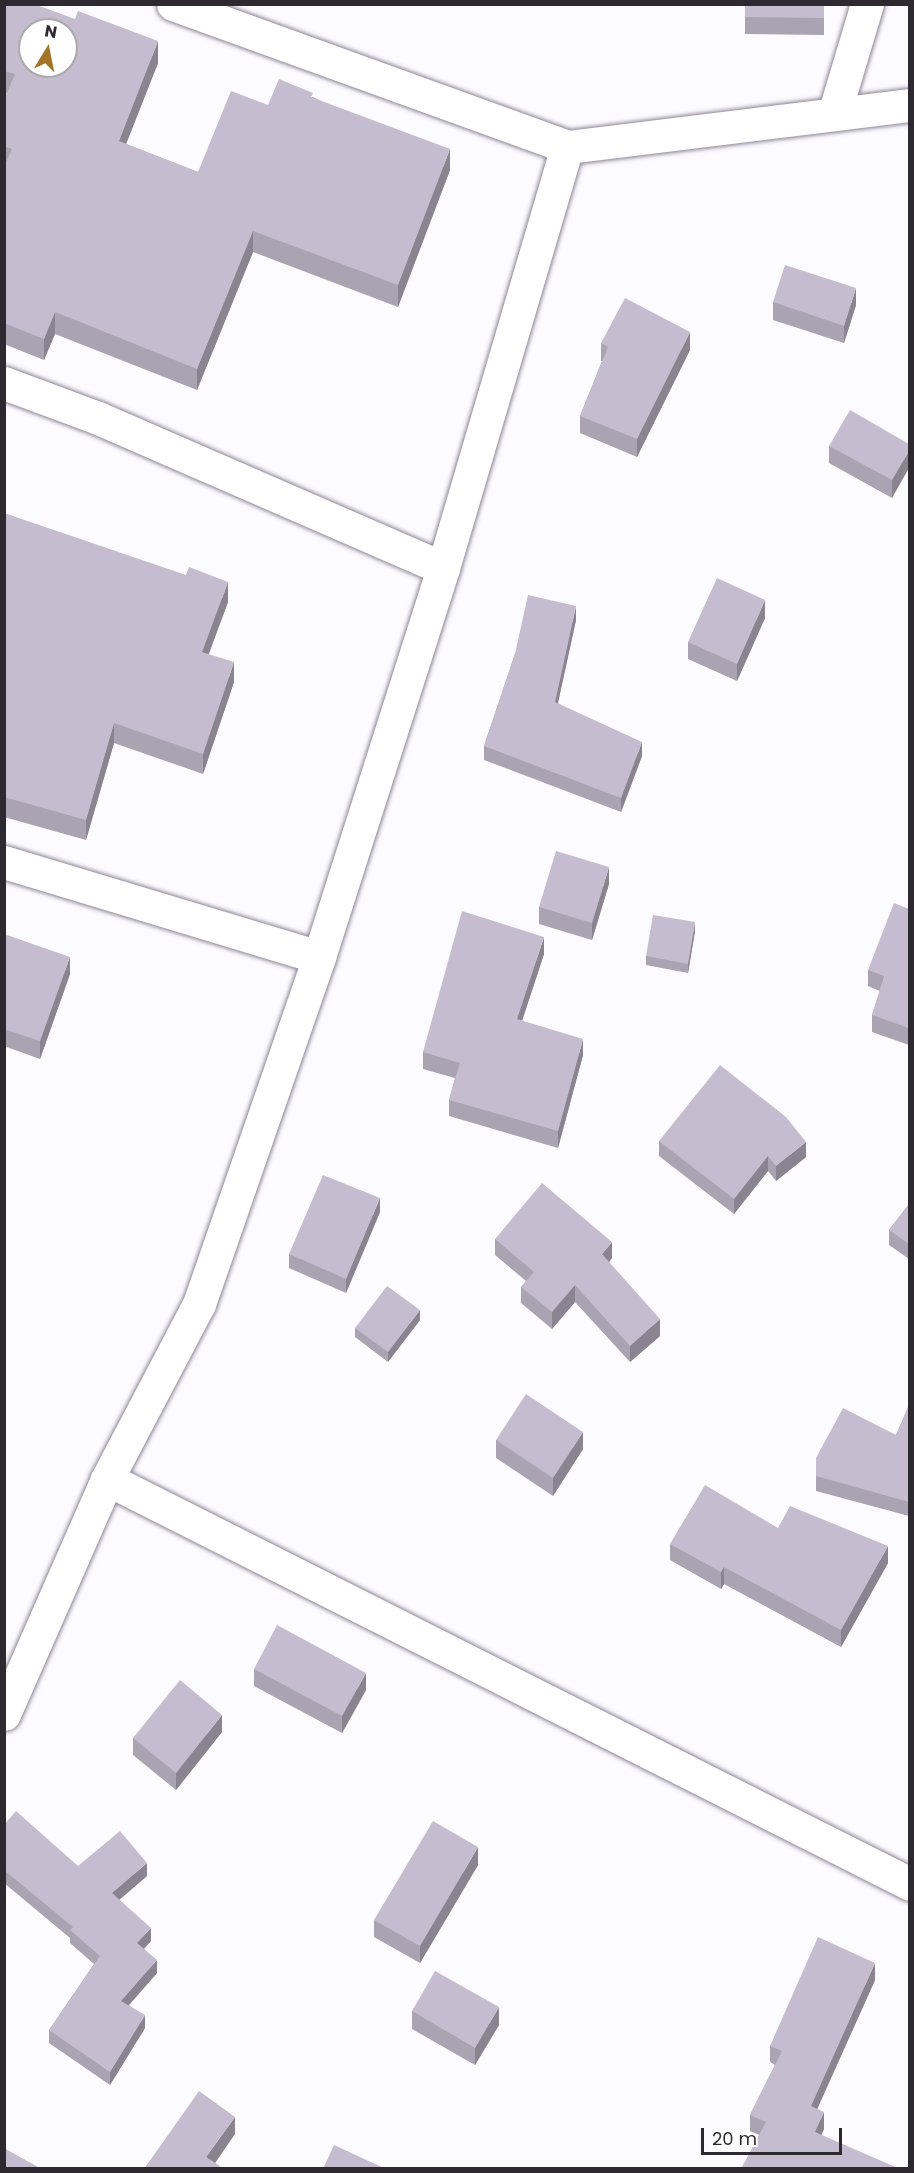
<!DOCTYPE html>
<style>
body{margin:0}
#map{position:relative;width:914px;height:2173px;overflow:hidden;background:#fcfbff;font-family:Poppins,sans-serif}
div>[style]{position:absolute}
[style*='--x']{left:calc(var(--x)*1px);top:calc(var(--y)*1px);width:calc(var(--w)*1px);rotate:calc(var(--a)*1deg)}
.roads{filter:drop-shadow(0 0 2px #8d8697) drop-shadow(0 0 2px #8d8697)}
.minor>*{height:33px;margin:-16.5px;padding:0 16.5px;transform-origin:16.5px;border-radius:16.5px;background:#fff}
.wall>*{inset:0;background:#a9a3b2}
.shaded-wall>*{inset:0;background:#8a8491}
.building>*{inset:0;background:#c5bdcf}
span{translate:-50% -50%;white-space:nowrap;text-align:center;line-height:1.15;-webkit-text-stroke:5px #fff;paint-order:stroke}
.frame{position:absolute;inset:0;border:6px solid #2c2930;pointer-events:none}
.north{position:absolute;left:18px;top:18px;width:60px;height:60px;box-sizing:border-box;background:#fff;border:2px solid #aba9ac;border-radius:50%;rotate:10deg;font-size:16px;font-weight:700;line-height:24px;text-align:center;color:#2c2930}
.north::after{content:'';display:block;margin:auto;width:21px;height:27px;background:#a27527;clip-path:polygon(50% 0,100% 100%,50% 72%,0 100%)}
.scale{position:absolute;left:701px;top:2128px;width:141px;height:27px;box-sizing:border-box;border:3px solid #2c2930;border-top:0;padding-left:8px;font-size:18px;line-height:21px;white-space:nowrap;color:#2c2930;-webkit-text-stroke:4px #fff;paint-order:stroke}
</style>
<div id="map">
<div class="roads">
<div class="minor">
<div style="--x:173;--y:4;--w:419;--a:19.9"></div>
<div style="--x:567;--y:147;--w:346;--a:-7"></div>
<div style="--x:834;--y:114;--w:115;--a:-73.3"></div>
<div style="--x:4;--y:383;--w:100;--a:20.4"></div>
<div style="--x:98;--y:418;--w:376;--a:23.5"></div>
<div style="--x:4;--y:862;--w:329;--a:16.8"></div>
<div style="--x:107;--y:1479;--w:899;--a:26.76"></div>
<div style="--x:4;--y:1714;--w:257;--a:-66.3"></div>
<div style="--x:107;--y:1479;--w:198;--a:-62.3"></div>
<div style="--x:199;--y:1304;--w:367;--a:-70.9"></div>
<div style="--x:319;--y:957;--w:408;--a:-72.3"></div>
<div style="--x:443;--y:568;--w:439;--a:-73.6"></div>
</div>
</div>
<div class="wall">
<div style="clip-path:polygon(4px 4px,158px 63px,126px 144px,198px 172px,268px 105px,313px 97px,450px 170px,398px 307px,253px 252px,197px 390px,55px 334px,44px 360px,4px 344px,4px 100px,7px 93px,4px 92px)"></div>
<div style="clip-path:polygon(745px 4px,824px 4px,824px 35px,745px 34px)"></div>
<div style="clip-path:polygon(773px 302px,856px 305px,844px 343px,773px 320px)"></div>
<div style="clip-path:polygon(601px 343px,690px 350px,637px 457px,580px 433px,580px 416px,602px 361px,601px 361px)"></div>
<div style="clip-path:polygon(909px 444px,892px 498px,829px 463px,829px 446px)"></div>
<div style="clip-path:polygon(4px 513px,228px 602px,209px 654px,234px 682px,203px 774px,114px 743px,86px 840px,4px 817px)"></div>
<div style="clip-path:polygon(765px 618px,737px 681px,688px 659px,688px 642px)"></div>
<div style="clip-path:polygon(576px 620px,558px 703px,642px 756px,621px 812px,484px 760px,484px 746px,515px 654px)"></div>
<div style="clip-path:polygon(609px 884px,592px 940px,539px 924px,539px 907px)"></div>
<div style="clip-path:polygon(909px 909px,909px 1045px,872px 1032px,872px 1015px,880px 991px,868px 986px,868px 970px)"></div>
<div style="clip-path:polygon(695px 931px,688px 973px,646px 965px,646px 956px)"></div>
<div style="clip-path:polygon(4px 934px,70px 974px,40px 1059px,4px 1046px)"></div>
<div style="clip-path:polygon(544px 954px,522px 1021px,583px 1055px,558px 1148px,449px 1116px,449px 1100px,455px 1078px,423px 1069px,423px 1052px)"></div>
<div style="clip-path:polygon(659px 1141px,806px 1157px,776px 1181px,768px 1171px,734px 1214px,659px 1156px)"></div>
<div style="clip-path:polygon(909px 1204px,909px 1259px,889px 1245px,889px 1230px)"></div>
<div style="clip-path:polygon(380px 1212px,346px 1293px,289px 1268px,289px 1254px)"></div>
<div style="clip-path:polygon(495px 1239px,612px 1258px,609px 1262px,660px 1336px,630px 1362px,575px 1302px,552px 1329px,521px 1303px,521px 1287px,526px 1281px,495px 1255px)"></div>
<div style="clip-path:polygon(420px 1320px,388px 1362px,355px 1337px,355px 1328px)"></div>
<div style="clip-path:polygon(909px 1405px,909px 1516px,816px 1491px,816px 1458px,896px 1435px)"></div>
<div style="clip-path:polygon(496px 1440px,583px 1449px,553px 1496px,496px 1458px)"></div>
<div style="clip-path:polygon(778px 1528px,888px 1563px,841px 1647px,724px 1584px,721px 1589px,670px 1560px,670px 1544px)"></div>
<div style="clip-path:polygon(254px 1669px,366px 1690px,342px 1733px,254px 1686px)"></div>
<div style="clip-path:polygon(222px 1732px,176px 1790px,133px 1755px,133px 1738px)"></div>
<div style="clip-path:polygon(4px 1825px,78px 1866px,147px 1876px,119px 1900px,151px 1941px,144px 1949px,157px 1973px,129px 2005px,145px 2028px,110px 2085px,49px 2043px,49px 2030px,94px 1964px,70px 1943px,70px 1938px,4px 1883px)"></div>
<div style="clip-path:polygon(478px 1865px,420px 1963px,374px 1937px,374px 1920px)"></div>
<div style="clip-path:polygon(875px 1980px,817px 2109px,824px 2129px,821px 2135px,759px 2135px,750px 2131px,750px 2115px,775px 2065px,770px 2062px,770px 2046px)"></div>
<div style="clip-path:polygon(412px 2011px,499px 2025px,475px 2065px,412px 2029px)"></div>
</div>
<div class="shaded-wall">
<div style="clip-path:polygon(158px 41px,158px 63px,119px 162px,119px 141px)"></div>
<div style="clip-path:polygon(450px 149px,450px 170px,398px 307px,398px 285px)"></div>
<div style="clip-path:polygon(253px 231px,253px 252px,197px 390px,197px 369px)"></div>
<div style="clip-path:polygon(856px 288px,856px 305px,844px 343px,844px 326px)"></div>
<div style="clip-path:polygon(55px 312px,55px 334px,44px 360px,44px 339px)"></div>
<div style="clip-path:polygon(690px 332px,690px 350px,637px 457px,637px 439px)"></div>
<div style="clip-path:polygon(909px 451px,909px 468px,892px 498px,892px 480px)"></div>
<div style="clip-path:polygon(228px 582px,228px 602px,202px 671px,202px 652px)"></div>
<div style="clip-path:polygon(765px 600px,765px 618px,737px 681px,737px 664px)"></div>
<div style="clip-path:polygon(576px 606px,576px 620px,555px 716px,555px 702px)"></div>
<div style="clip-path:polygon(234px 662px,234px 682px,203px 774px,203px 754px)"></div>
<div style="clip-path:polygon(114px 723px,114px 743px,86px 840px,86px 820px)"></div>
<div style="clip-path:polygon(642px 742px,642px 756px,621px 812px,621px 798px)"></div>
<div style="clip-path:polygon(609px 867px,609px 884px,592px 940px,592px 923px)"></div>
<div style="clip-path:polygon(695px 922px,695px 931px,688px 973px,688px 964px)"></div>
<div style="clip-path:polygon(544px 937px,544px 954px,517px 1036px,517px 1019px)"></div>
<div style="clip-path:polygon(70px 957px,70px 974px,40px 1059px,40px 1041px)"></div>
<div style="clip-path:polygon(583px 1039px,583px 1055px,558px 1148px,558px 1131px)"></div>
<div style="clip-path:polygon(806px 1142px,806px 1157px,776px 1181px,776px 1166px)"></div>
<div style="clip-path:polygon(768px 1156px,768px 1171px,734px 1214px,734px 1199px)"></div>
<div style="clip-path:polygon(380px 1198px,380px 1212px,346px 1293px,346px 1279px)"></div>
<div style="clip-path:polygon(612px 1242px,612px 1258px,602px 1271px,602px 1254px)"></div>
<div style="clip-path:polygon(575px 1285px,575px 1302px,552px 1329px,552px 1312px)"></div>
<div style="clip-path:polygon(420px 1310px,420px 1320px,388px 1362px,388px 1352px)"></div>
<div style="clip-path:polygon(660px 1319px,660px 1336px,630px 1362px,630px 1346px)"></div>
<div style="clip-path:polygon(583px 1432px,583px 1449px,553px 1496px,553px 1478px)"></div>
<div style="clip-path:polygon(888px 1546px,888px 1563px,841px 1647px,841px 1630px)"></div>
<div style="clip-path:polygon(724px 1567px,724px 1584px,721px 1589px,721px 1572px)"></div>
<div style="clip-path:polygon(366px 1673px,366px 1690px,342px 1733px,342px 1716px)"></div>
<div style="clip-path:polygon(222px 1715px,222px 1732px,176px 1790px,176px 1773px)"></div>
<div style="clip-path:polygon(478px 1847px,478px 1865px,420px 1963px,420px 1946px)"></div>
<div style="clip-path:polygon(147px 1863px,147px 1876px,112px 1906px,112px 1893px)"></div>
<div style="clip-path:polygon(151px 1928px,151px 1941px,137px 1956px,137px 1943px)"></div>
<div style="clip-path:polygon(157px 1960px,157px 1973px,121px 2014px,121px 2001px)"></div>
<div style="clip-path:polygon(875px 1963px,875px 1980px,811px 2123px,811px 2106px)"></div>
<div style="clip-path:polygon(499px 2007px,499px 2025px,475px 2065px,475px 2048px)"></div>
<div style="clip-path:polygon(145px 2015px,145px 2028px,110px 2085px,110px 2072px)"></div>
<div style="clip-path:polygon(824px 2112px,824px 2129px,815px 2149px,815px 2132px)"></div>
<div style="clip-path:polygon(235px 2117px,235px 2134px,211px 2169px,206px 2157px)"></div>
</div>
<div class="building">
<div style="clip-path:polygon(evenodd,4px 4px,34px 4px,75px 19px,78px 11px,158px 41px,119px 141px,198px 172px,231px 91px,268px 105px,279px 79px,313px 93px,311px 97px,450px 149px,398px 285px,253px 231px,197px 369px,55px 312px,44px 339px,4px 323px,4px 167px,12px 149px,4px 146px,4px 100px,15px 74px,4px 71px,4px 4px,30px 30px,66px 30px,66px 66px,30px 66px,30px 30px)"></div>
<div style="clip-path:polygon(745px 4px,824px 4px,824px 18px,745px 17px)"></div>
<div style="clip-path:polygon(785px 265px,856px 288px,844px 326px,773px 302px)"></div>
<div style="clip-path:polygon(625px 298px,690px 332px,637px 439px,580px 416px,608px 347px,601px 343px)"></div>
<div style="clip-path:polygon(850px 410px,909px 444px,909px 451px,892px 480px,829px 446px)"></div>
<div style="clip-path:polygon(4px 513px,186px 575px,189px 567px,228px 582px,202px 652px,234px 662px,203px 754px,114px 723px,86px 820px,4px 797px)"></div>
<div style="clip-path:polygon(717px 578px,765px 600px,737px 664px,688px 642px)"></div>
<div style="clip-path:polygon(528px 595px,576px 606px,555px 702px,642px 742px,621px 798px,484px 746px,515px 654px)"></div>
<div style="clip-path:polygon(556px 851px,609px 867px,592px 923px,539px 907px)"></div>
<div style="clip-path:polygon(894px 903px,909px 909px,909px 1028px,872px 1015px,884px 976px,868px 970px)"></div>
<div style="clip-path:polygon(462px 911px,544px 937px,517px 1019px,583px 1039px,558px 1131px,449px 1100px,460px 1063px,423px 1052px)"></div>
<div style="clip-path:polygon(653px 915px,695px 922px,688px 964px,646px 956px)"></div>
<div style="clip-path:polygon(4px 934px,70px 957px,40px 1041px,4px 1029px)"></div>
<div style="clip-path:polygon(720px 1065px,786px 1117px,806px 1142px,776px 1166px,768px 1156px,734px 1199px,659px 1141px)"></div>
<div style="clip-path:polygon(323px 1175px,380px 1198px,346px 1279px,289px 1254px)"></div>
<div style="clip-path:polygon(542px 1183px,612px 1242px,602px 1254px,660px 1319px,630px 1346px,575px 1285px,552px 1312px,521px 1287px,534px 1272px,495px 1239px)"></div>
<div style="clip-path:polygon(909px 1204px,909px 1244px,889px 1230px)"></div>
<div style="clip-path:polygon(387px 1286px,420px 1310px,388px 1352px,355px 1328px)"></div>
<div style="clip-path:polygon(526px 1394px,583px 1432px,553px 1478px,496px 1440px)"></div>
<div style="clip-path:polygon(909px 1405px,909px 1502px,816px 1476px,816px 1458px,843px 1408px,896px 1435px)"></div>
<div style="clip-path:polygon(705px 1485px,778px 1528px,790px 1506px,888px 1546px,841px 1630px,724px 1567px,721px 1572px,670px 1544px)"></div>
<div style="clip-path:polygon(277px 1625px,366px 1673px,342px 1716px,254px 1669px)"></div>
<div style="clip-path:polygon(180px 1680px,222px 1715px,176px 1773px,133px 1738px)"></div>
<div style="clip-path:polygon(16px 1811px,78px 1866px,120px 1831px,147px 1863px,112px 1893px,151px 1928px,137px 1943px,157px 1960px,121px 2001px,145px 2015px,110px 2072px,49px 2030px,100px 1956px,70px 1930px,73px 1927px,4px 1870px,4px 1825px)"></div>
<div style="clip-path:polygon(433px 1821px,478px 1847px,420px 1946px,374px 1920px)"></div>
<div style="clip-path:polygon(818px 1937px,875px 1963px,811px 2106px,824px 2112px,815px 2132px,900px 2169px,741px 2169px,766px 2122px,750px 2115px,782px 2051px,770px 2046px)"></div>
<div style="clip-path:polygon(435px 1971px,499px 2007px,475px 2048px,412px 2011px)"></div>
<div style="clip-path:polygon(199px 2091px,235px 2117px,206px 2157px,220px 2166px,219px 2169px,144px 2169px)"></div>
<div style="clip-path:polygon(334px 2145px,386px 2169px,323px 2169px)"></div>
<div style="clip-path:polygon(4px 2148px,38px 2167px,41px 2169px,4px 2169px)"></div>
</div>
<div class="frame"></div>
<div class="north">N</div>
<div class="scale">20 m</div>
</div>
